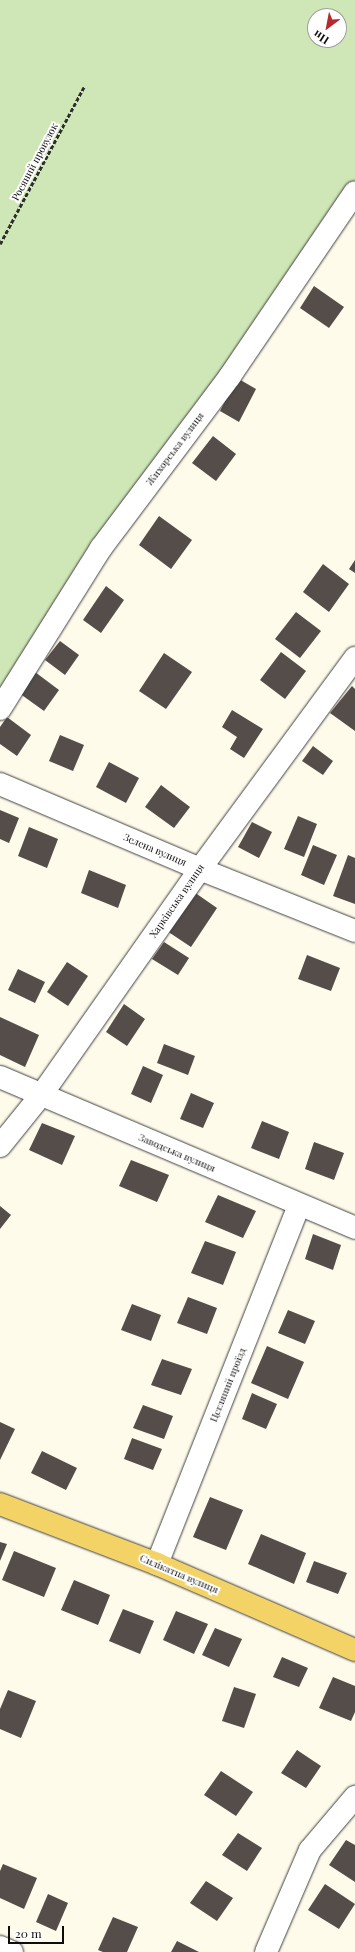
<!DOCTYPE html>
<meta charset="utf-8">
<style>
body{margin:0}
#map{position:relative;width:355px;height:1952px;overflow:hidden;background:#fefbeb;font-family:"Playfair Display",serif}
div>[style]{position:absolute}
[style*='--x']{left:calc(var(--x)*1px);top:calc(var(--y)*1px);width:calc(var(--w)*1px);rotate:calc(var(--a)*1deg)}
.green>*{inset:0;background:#cfe7b7}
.building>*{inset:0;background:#544d49}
.path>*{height:2.5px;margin-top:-1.25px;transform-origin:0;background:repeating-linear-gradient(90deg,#2e2e2e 0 4px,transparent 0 6px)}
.roads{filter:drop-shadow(0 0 1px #3f3f3f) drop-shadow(0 0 1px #3f3f3f)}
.minor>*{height:22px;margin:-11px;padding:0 11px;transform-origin:11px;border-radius:11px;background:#fff}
.major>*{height:22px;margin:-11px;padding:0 11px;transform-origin:11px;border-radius:11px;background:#f3d266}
span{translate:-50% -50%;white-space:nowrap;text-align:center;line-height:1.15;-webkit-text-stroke:4px #fff;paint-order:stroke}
.street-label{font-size:10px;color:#0c0c0c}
.north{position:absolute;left:307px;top:8px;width:40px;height:40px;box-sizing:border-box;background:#fff;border:1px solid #9e9e9e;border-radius:50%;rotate:212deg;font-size:11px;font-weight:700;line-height:16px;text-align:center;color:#0c0c0c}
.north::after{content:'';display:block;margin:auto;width:14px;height:18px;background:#b62a2f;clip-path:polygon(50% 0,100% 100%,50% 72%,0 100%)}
.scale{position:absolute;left:8px;top:1926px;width:56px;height:18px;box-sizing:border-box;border:2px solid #0c0c0c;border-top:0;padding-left:5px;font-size:12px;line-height:14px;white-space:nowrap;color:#0c0c0c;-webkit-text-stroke:3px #fff;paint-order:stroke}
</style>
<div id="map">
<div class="green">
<div style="clip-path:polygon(evenodd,0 0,355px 0,355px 192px,0 709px,0 0,315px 16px,339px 16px,339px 40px,315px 40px,315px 16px)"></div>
</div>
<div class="building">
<div style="clip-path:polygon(314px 286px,344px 307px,329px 328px,300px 308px)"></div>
<div style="clip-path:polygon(237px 378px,256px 389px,239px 422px,220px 411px)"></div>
<div style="clip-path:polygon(213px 436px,236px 454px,216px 481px,192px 463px)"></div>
<div style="clip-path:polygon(159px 516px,192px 540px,171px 569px,139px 545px)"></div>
<div style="clip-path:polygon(355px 560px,355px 573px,349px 569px)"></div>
<div style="clip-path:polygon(323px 564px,349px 584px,329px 612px,303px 592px)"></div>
<div style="clip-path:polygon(106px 586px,124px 600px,101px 633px,83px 620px)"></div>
<div style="clip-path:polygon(296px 612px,321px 631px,300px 658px,275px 639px)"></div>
<div style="clip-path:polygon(60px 641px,79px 655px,65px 675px,45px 660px)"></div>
<div style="clip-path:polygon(281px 652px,306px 671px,285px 699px,260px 680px)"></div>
<div style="clip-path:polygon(164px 653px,192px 672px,166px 709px,139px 691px)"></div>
<div style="clip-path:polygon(35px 672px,59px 690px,44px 711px,19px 693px)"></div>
<div style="clip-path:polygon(352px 686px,355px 689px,355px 731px,330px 713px)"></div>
<div style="clip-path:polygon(232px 710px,263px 729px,244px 758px,230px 749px,237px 737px,222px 727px)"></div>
<div style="clip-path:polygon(7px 717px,31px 735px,17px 756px,0 744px,0 727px)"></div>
<div style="clip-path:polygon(60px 735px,84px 745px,73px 771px,49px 761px)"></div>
<div style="clip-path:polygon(313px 746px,333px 761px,323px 775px,302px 761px)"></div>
<div style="clip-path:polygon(109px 762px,139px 778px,126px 803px,96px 787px)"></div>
<div style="clip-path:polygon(161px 785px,190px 807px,174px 828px,145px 807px)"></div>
<div style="clip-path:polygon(0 810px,19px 818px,9px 843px,0 839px)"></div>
<div style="clip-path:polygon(298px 816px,317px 824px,304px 857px,284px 849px)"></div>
<div style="clip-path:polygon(252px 822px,272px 832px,259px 858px,238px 847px)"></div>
<div style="clip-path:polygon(29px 827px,58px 839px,47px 868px,18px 856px)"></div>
<div style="clip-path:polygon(313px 845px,337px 855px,324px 885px,301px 875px)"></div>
<div style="clip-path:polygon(348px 855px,355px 858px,355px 904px,333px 896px)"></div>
<div style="clip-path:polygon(89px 870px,126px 885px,118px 908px,81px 893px)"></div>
<div style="clip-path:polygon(194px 892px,217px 908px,191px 947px,167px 931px)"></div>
<div style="clip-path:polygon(164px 942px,189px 958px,178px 975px,152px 959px)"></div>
<div style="clip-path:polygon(307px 955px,340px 968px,331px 991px,298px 979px)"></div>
<div style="clip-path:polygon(67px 962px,88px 976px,68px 1006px,47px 992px)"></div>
<div style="clip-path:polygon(18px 969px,45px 982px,35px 1003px,8px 990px)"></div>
<div style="clip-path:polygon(124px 1004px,145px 1019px,127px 1046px,106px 1032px)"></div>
<div style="clip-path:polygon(0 1017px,39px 1035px,25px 1067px,0 1055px)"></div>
<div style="clip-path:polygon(164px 1044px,195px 1056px,188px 1075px,157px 1063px)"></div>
<div style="clip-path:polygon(143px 1066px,163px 1075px,151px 1103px,131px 1094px)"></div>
<div style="clip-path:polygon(191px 1093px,214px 1103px,203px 1128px,180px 1119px)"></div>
<div style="clip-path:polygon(262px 1121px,289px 1132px,279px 1159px,251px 1148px)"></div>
<div style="clip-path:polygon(42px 1123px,75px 1136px,62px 1165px,29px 1150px)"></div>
<div style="clip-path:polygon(314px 1142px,344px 1153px,334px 1180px,305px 1169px)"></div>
<div style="clip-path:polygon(131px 1160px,169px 1175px,157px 1202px,119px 1186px)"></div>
<div style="clip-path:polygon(218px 1195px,256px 1211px,243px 1238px,205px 1222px)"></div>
<div style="clip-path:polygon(0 1206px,11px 1215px,0 1229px)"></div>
<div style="clip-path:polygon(313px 1234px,341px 1245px,333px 1270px,305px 1259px)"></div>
<div style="clip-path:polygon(205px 1241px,236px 1252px,223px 1285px,191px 1273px)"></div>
<div style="clip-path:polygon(188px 1297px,217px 1308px,207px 1334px,177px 1323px)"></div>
<div style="clip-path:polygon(132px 1304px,161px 1315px,151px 1341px,121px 1330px)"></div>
<div style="clip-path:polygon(288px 1310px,315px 1321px,305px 1344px,278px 1333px)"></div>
<div style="clip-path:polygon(267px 1346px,304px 1362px,288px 1399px,251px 1383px)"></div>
<div style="clip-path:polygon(162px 1359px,192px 1369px,181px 1395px,151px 1385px)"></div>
<div style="clip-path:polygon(252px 1393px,277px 1404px,266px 1429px,242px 1419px)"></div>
<div style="clip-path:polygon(143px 1405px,173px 1416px,164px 1439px,133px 1428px)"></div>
<div style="clip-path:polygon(0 1422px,15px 1429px,0 1460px)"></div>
<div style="clip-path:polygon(132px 1438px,162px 1449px,153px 1470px,124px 1459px)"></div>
<div style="clip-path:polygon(42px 1451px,77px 1468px,66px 1490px,31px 1473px)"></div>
<div style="clip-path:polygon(210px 1497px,243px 1510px,226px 1550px,193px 1537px)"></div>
<div style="clip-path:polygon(261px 1534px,306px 1553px,294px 1584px,248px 1564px)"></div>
<div style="clip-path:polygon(0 1542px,7px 1544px,0 1561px)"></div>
<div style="clip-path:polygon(14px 1551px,56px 1568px,44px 1597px,2px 1580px)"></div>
<div style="clip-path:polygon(314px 1561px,347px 1573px,338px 1594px,306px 1582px)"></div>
<div style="clip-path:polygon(74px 1580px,110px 1595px,98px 1625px,61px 1610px)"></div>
<div style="clip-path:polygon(123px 1609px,154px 1621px,140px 1654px,109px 1641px)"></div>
<div style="clip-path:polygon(176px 1611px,208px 1624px,194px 1654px,163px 1640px)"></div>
<div style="clip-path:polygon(215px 1628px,242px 1639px,229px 1667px,202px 1655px)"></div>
<div style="clip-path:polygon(282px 1657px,308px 1668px,299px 1687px,273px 1677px)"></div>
<div style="clip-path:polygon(333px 1677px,355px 1686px,355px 1712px,351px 1721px,319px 1708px)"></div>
<div style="clip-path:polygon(234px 1687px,256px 1694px,244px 1728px,222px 1721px)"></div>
<div style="clip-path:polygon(8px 1690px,36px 1701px,21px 1738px,0 1729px,0 1709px)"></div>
<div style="clip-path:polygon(297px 1750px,321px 1766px,306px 1788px,281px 1773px)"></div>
<div style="clip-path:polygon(221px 1771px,253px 1792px,236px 1816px,204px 1795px)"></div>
<div style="clip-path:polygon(238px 1833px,262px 1848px,247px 1871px,222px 1855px)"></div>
<div style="clip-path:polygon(346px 1840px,355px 1845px,355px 1882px,329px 1865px)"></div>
<div style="clip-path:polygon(3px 1864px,37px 1878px,24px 1909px,0 1898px,0 1871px)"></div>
<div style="clip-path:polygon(206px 1881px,233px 1898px,217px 1921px,190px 1903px)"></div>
<div style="clip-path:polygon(325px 1884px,355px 1904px,339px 1929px,308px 1910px)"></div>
<div style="clip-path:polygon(48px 1894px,68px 1903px,56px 1931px,36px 1922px)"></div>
<div style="clip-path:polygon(113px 1917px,138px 1927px,127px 1952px,103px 1952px,98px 1950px)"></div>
<div style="clip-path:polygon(177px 1941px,199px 1952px,171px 1952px)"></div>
</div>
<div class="path">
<div style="--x:0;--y:244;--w:178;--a:-61.9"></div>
</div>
<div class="roads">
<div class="minor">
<div style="--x:0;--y:709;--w:190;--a:-57.9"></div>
<div style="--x:101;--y:548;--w:215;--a:-53.1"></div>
<div style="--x:230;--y:376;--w:222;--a:-55.8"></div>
<div style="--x:0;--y:784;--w:217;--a:23"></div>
<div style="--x:200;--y:869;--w:167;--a:21.8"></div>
<div style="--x:0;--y:1077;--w:386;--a:23"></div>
<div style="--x:0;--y:1146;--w:67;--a:-51.1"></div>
<div style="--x:42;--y:1094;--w:275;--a:-54.9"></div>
<div style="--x:200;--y:869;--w:262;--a:-53.7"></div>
<div style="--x:157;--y:1564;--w:385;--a:-68.4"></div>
<div style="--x:0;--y:1947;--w:13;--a:23"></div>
<div style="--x:266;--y:1952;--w:111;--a:-66.7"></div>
<div style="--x:310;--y:1850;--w:70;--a:-49.7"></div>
</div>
<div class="major">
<div style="--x:0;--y:1504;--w:168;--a:20.9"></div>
<div style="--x:157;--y:1564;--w:216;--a:23.5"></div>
</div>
</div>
<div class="street-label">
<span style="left:35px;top:162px;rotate:-62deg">Росяний провулок</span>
<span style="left:175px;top:449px;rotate:-53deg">Жихорська вулиця</span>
<span style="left:155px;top:850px;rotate:23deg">Зелена вулиця</span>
<span style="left:177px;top:901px;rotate:-55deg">Харківська вулиця</span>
<span style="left:177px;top:1153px;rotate:23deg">Заводська вулиця</span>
<span style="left:228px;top:1385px;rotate:-68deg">Цегляний проїзд</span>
<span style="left:179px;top:1574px;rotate:23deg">Силікатна вулиця</span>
</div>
<div class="north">Пн</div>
<div class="scale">20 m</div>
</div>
